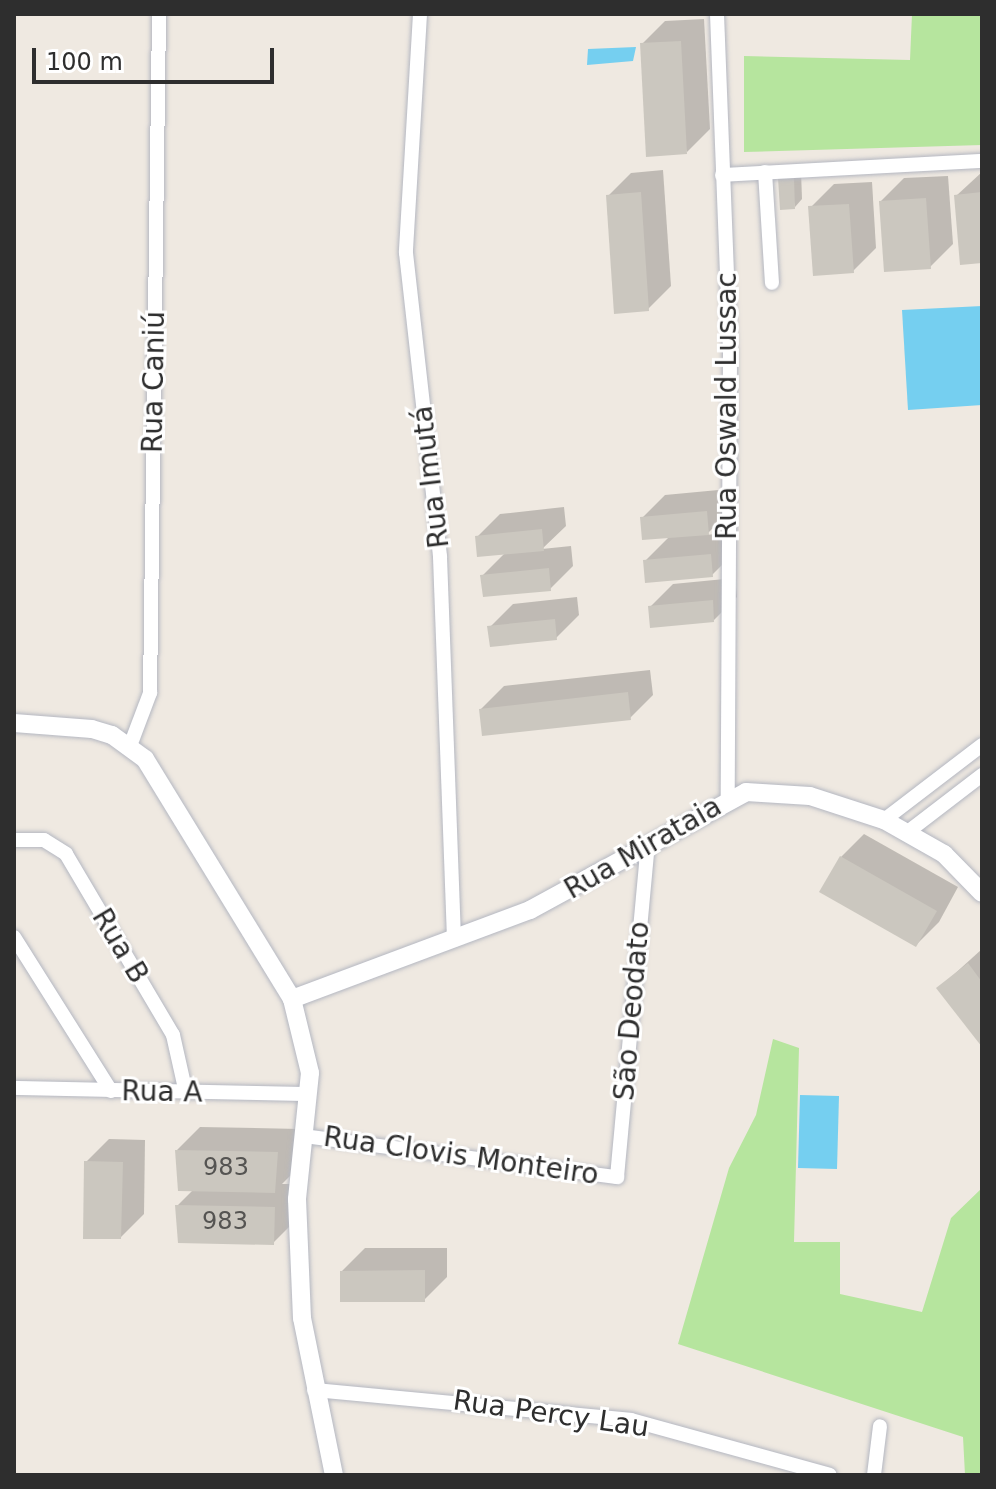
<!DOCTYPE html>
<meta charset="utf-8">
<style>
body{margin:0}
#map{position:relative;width:996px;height:1489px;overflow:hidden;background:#efe9e1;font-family:"DejaVu Sans",sans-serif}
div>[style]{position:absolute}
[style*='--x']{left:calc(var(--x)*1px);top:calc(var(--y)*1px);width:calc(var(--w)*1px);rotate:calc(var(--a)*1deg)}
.green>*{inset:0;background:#b6e59e}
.water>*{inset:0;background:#75cff0}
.shadow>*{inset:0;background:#0003}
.building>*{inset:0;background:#cbc7bf}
.roads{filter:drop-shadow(0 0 2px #b4b7c1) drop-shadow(0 0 2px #b4b7c1)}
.minor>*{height:14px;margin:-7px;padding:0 7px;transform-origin:7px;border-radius:7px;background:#fff}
.tertiary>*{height:18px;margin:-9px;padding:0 9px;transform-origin:9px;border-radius:9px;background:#fff}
span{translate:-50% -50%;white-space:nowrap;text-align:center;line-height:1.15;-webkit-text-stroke:6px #fff;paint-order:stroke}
.number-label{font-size:24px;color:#555452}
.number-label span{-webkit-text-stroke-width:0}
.street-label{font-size:28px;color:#2e2e2e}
.frame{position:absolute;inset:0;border:16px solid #2e2e2e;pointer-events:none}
.scale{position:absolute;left:32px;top:48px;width:242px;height:36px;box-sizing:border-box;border:4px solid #2e2e2e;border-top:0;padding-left:10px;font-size:24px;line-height:28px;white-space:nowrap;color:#2e2e2e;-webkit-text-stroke:6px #fff;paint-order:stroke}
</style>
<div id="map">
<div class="green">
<div style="clip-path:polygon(912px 14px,982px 14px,982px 145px,744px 152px,744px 56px,910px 60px)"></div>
<div style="clip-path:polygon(773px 1039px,799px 1048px,794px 1242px,840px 1242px,840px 1294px,922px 1312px,951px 1218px,982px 1188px,982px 1475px,965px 1475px,963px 1437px,678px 1344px,729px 1168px,756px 1115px)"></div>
</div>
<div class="water">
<div style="clip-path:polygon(636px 47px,633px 61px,587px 65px,588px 49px)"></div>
<div style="clip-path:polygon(982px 306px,982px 405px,908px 410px,902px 310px)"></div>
<div style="clip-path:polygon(800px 1095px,839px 1096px,837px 1169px,798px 1168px)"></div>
</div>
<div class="shadow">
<div style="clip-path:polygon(704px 19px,710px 129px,687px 152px,642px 44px,665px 21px)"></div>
<div style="clip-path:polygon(663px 170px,671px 286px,648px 309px,608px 196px,631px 173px)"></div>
<div style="clip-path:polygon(801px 171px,802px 199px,795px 207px,788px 172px)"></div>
<div style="clip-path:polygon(982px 172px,982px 261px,956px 196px)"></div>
<div style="clip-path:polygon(948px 176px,953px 244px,930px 267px,881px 201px,904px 178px)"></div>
<div style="clip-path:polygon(872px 182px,876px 248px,853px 271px,811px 207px,834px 184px)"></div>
<div style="clip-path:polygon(729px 489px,731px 510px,706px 535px,733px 532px,735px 552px,712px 575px,645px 561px,670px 536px,642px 518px,665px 495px)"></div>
<div style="clip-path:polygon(564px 507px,566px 526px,542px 549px,571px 546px,573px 566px,550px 589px,482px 576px,506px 552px,477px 537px,500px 514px)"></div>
<div style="clip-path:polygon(735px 578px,737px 597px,714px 620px,650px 607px,673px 584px)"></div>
<div style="clip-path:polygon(577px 597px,579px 615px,556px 638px,490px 627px,513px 604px)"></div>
<div style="clip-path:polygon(650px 670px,653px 695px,630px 718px,481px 709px,504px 686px)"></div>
<div style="clip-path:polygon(864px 834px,958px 887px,939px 922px,916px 945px,841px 857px)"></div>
<div style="clip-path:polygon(982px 949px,982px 1044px,939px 988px)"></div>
<div style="clip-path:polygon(200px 1127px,300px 1129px,298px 1168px,282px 1184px,297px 1184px,296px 1220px,273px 1243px,177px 1206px,193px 1190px,177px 1150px)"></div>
<div style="clip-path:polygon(109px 1139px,145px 1140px,144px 1214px,121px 1237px,86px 1162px)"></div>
<div style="clip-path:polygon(365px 1248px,447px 1248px,447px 1277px,424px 1300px,342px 1271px)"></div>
</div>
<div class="building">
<div style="clip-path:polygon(681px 41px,687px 154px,646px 157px,640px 43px)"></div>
<div style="clip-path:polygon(778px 178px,794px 178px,795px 209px,780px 210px)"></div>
<div style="clip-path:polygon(641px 192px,649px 311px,614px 314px,606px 195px)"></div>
<div style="clip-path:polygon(982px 192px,982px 263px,960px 265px,954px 195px)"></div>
<div style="clip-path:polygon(926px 198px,931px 269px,884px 272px,879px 201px)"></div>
<div style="clip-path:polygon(849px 204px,854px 273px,813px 276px,808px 206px)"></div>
<div style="clip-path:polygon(707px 511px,709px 535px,642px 540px,640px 517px)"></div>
<div style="clip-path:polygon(542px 529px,544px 551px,477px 557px,475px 536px)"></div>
<div style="clip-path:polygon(711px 554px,713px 577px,645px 583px,643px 560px)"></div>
<div style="clip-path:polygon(549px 568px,551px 591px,483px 597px,480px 575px)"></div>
<div style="clip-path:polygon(713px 600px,714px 622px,650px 628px,648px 606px)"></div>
<div style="clip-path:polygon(555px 619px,557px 640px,490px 647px,487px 626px)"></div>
<div style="clip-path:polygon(628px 692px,631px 720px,482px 736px,479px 709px)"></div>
<div style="clip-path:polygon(840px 856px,937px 911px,916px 947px,819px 892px)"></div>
<div style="clip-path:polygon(968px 963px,982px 982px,982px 1047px,936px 988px)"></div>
<div style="clip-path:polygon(175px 1150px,278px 1152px,275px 1193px,178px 1191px)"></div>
<div style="clip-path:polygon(84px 1161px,123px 1162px,121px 1239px,83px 1239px)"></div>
<div style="clip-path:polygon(175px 1205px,275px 1207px,274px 1245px,178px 1243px)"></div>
<div style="clip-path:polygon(425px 1270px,425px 1302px,340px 1302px,340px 1271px)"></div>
</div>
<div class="roads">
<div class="minor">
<div style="--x:420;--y:14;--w:239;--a:93.4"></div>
<div style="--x:406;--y:253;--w:306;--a:83.6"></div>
<div style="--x:440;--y:557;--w:383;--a:87.9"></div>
<div style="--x:717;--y:14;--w:341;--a:87.8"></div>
<div style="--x:730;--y:355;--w:443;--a:90.3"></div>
<div style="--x:765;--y:172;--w:111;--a:86.4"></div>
<div style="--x:722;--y:175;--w:260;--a:-3.1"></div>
<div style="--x:130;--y:746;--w:57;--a:-69.3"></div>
<div style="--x:150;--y:693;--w:679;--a:-89.24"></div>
<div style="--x:884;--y:820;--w:123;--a:-37.4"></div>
<div style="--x:909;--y:831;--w:92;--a:-37.5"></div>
<div style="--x:14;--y:840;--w:30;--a:0"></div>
<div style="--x:44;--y:840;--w:26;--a:32"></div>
<div style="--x:66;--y:854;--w:210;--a:59.4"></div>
<div style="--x:173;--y:1035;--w:59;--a:77.4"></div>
<div style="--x:14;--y:937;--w:182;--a:57.8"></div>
<div style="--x:14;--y:1088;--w:295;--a:1.2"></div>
<div style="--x:304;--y:1136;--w:316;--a:7.5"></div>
<div style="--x:617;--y:1177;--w:333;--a:-84.7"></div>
<div style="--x:314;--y:1390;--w:318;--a:5.4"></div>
<div style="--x:631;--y:1420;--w:206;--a:15.4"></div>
<div style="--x:874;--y:1475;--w:49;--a:-83"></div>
</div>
<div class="tertiary">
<div style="--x:14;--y:723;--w:78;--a:4.4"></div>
<div style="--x:92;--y:729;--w:21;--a:17"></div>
<div style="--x:112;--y:735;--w:41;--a:36"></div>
<div style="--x:145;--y:759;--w:281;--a:58.5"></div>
<div style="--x:292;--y:999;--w:76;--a:76.3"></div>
<div style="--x:310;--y:1073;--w:127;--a:95.9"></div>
<div style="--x:297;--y:1199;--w:119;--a:87.6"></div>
<div style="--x:302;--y:1318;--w:160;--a:78.5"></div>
<div style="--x:292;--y:999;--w:254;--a:-20.5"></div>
<div style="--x:530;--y:910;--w:246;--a:-28.6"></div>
<div style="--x:746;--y:792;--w:64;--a:3.6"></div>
<div style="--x:810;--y:796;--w:78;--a:18"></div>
<div style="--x:884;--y:820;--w:69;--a:29.5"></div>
<div style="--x:944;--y:854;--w:54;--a:45.7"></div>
</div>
</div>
<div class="number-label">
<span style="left:226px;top:1168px">983</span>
<span style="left:225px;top:1222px">983</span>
</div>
<div class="street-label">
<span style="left:154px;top:382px;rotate:-89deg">Rua Caniú</span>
<span style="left:727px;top:406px;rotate:-90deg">Rua Oswald Lussac</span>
<span style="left:431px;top:477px;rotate:-97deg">Rua Imutá</span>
<span style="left:643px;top:848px;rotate:-30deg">Rua Mirataia</span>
<span style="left:120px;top:946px;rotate:59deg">Rua B</span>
<span style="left:632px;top:1011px;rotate:-85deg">São Deodato</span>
<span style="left:162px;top:1092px;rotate:1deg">Rua A</span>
<span style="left:461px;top:1156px;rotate:8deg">Rua Clovis Monteiro</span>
<span style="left:551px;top:1414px;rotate:8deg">Rua Percy Lau</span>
</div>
<div class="frame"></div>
<div class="scale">100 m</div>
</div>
